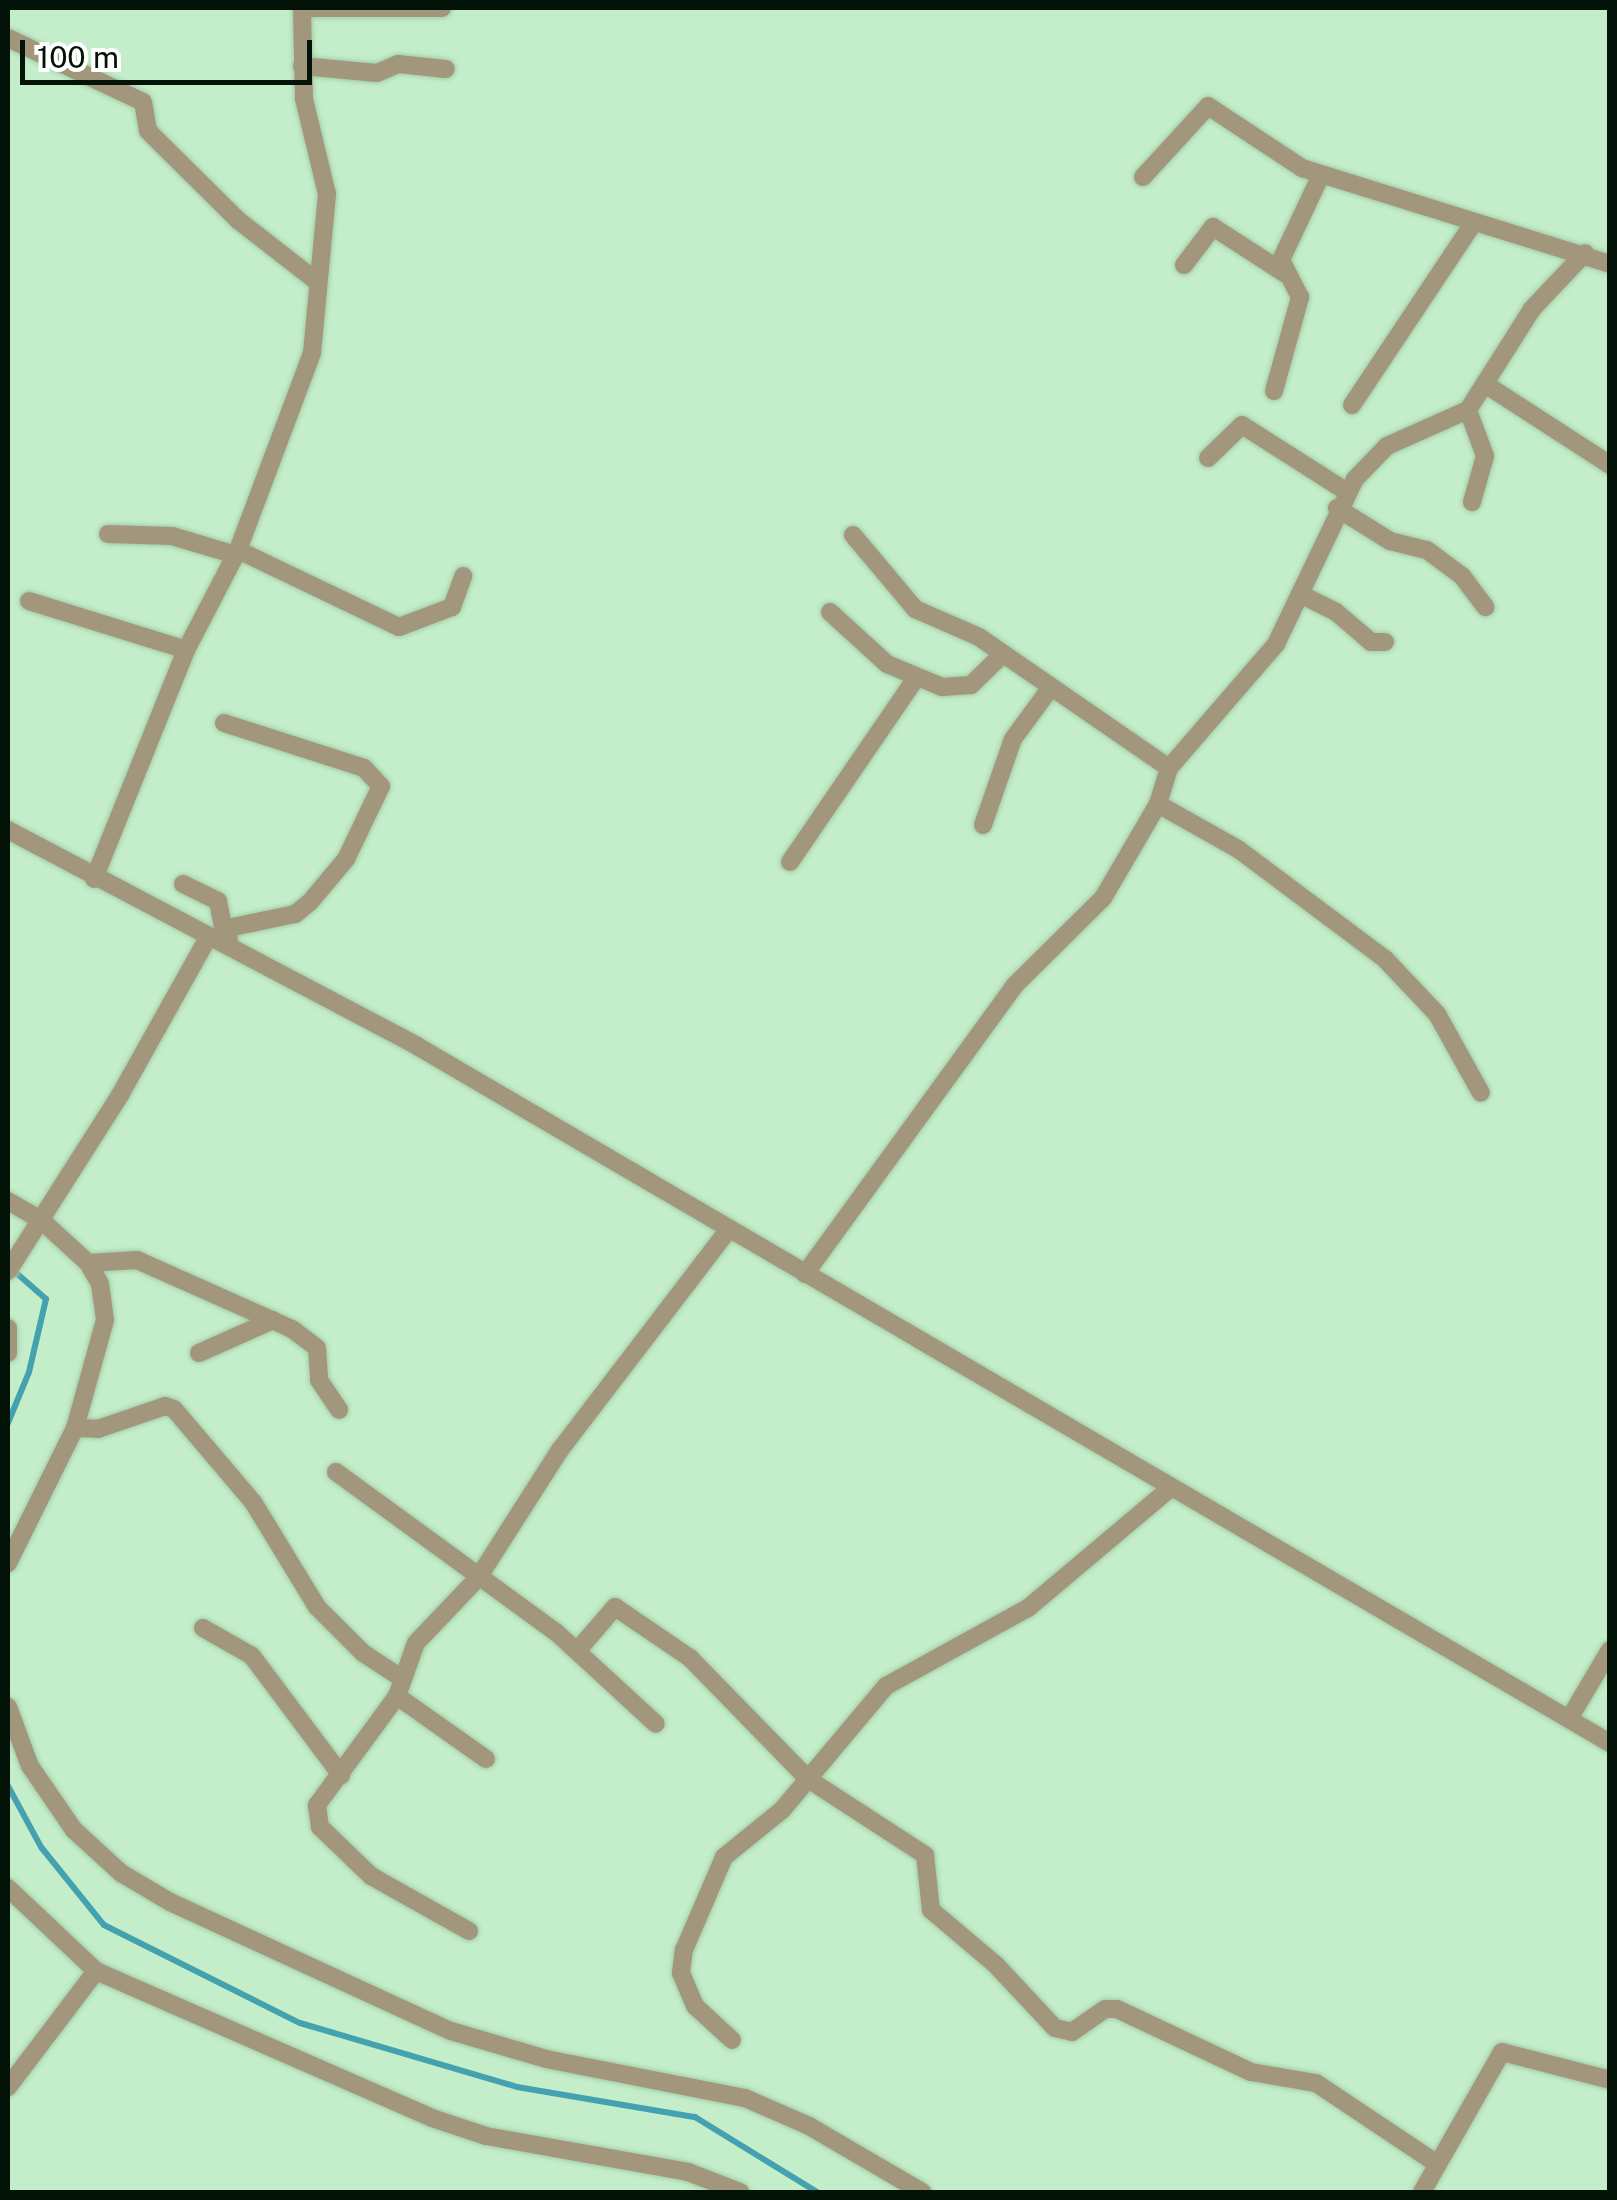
<!DOCTYPE html>
<style>
body{margin:0}
#map{position:relative;width:1617px;height:2200px;overflow:hidden;background:#c3eec9;font-family:"Public Sans",sans-serif}
div>[style]{position:absolute}
[style*='--x']{left:calc(var(--x)*1px);top:calc(var(--y)*1px);width:calc(var(--w)*1px);rotate:calc(var(--a)*1deg)}
.stream>*{height:6px;margin:-3px;padding:0 3px;transform-origin:3px;border-radius:3px;background:#44a2b0}
.roads{filter:drop-shadow(0 0 2px #a4cbaa) drop-shadow(0 0 2px #a4cbaa)}
.street>*{height:18px;margin:-9px;padding:0 9px;transform-origin:9px;border-radius:9px;background:#a2977c}
span{translate:-50% -50%;white-space:nowrap;text-align:center;line-height:1.15;-webkit-text-stroke:10px #fff;paint-order:stroke}
.frame{position:absolute;inset:0;border:10px solid #041307;pointer-events:none}
.scale{position:absolute;left:20px;top:40px;width:292px;height:45px;box-sizing:border-box;border:5px solid #041307;border-top:0;padding-left:12px;font-size:30px;line-height:35px;white-space:nowrap;color:#041307;-webkit-text-stroke:8px #fff;paint-order:stroke}
</style>
<div id="map">
<div class="stream">
<div style="--x:8;--y:1423;--w:55;--a:-67.6"></div>
<div style="--x:29;--y:1372;--w:75;--a:-76.9"></div>
<div style="--x:46;--y:1299;--w:44;--a:-138.7"></div>
<div style="--x:8;--y:1786;--w:69;--a:61.6"></div>
<div style="--x:41;--y:1847;--w:100;--a:51.1"></div>
<div style="--x:104;--y:1925;--w:219;--a:26.6"></div>
<div style="--x:300;--y:2023;--w:226;--a:16.4"></div>
<div style="--x:517;--y:2087;--w:181;--a:9.6"></div>
<div style="--x:695;--y:2117;--w:143;--a:31.6"></div>
</div>
<div class="roads">
<div class="street">
<div style="--x:8;--y:38;--w:149;--a:25.4"></div>
<div style="--x:143;--y:102;--w:29;--a:80"></div>
<div style="--x:148;--y:131;--w:128;--a:44.7"></div>
<div style="--x:239;--y:221;--w:96;--a:37.8"></div>
<div style="--x:302;--y:66;--w:75;--a:5.3"></div>
<div style="--x:377;--y:73;--w:23;--a:-23"></div>
<div style="--x:398;--y:64;--w:48;--a:5.9"></div>
<div style="--x:1143;--y:177;--w:96;--a:-47.5"></div>
<div style="--x:1208;--y:106;--w:113;--a:33.4"></div>
<div style="--x:1302;--y:168;--w:323;--a:17.3"></div>
<div style="--x:1184;--y:265;--w:48;--a:-52.7"></div>
<div style="--x:1213;--y:227;--w:85;--a:32.9"></div>
<div style="--x:1485;--y:384;--w:149;--a:32.9"></div>
<div style="--x:1274;--y:391;--w:98;--a:-74.5"></div>
<div style="--x:1300;--y:297;--w:42;--a:-117.2"></div>
<div style="--x:1281;--y:260;--w:94;--a:-64.8"></div>
<div style="--x:1352;--y:405;--w:220;--a:-56.3"></div>
<div style="--x:1468;--y:410;--w:49;--a:69.7"></div>
<div style="--x:1485;--y:456;--w:48;--a:105.8"></div>
<div style="--x:1208;--y:458;--w:47;--a:-44.1"></div>
<div style="--x:1242;--y:425;--w:125;--a:32.5"></div>
<div style="--x:1337;--y:508;--w:62;--a:31.9"></div>
<div style="--x:1390;--y:541;--w:38;--a:14"></div>
<div style="--x:1427;--y:550;--w:44;--a:36.6"></div>
<div style="--x:1462;--y:576;--w:39;--a:53"></div>
<div style="--x:108;--y:534;--w:64;--a:1.8"></div>
<div style="--x:172;--y:536;--w:67;--a:16.5"></div>
<div style="--x:853;--y:535;--w:97;--a:50"></div>
<div style="--x:915;--y:609;--w:70;--a:23.6"></div>
<div style="--x:979;--y:637;--w:231;--a:34.6"></div>
<div style="--x:238;--y:550;--w:178;--a:25.6"></div>
<div style="--x:399;--y:627;--w:57;--a:-20.7"></div>
<div style="--x:452;--y:607;--w:33;--a:-70"></div>
<div style="--x:1300;--y:594;--w:40;--a:26.6"></div>
<div style="--x:1336;--y:612;--w:46;--a:40.6"></div>
<div style="--x:1371;--y:642;--w:14;--a:0"></div>
<div style="--x:29;--y:601;--w:164;--a:17.3"></div>
<div style="--x:830;--y:612;--w:77;--a:42.4"></div>
<div style="--x:887;--y:664;--w:60;--a:22.7"></div>
<div style="--x:942;--y:687;--w:29;--a:-4"></div>
<div style="--x:971;--y:685;--w:43;--a:-44.1"></div>
<div style="--x:224;--y:723;--w:147;--a:17.8"></div>
<div style="--x:364;--y:768;--w:25;--a:47"></div>
<div style="--x:381;--y:786;--w:81;--a:115.6"></div>
<div style="--x:346;--y:859;--w:56;--a:129.9"></div>
<div style="--x:310;--y:902;--w:19;--a:141"></div>
<div style="--x:295;--y:914;--w:68;--a:168.2"></div>
<div style="--x:228;--y:928;--w:18;--a:87"></div>
<div style="--x:1158;--y:804;--w:92;--a:29.4"></div>
<div style="--x:1238;--y:849;--w:184;--a:36.8"></div>
<div style="--x:1385;--y:959;--w:76;--a:46.6"></div>
<div style="--x:1437;--y:1014;--w:90;--a:60.9"></div>
<div style="--x:983;--y:825;--w:91;--a:-70.8"></div>
<div style="--x:1013;--y:739;--w:61;--a:-53.7"></div>
<div style="--x:8;--y:830;--w:463;--a:27.8"></div>
<div style="--x:417;--y:1046;--w:1382;--a:30.3"></div>
<div style="--x:790;--y:862;--w:223;--a:-55.6"></div>
<div style="--x:94;--y:879;--w:247;--a:-68.1"></div>
<div style="--x:186;--y:650;--w:113;--a:-62.5"></div>
<div style="--x:238;--y:550;--w:210;--a:-69.4"></div>
<div style="--x:312;--y:353;--w:160;--a:-84.6"></div>
<div style="--x:327;--y:194;--w:98;--a:-103.6"></div>
<div style="--x:304;--y:99;--w:91;--a:-91.3"></div>
<div style="--x:302;--y:8;--w:140;--a:0"></div>
<div style="--x:183;--y:884;--w:39;--a:26"></div>
<div style="--x:218;--y:901;--w:31;--a:79"></div>
<div style="--x:8;--y:1201;--w:38;--a:30"></div>
<div style="--x:41;--y:1220;--w:64;--a:42.5"></div>
<div style="--x:88;--y:1263;--w:24;--a:60"></div>
<div style="--x:100;--y:1284;--w:36;--a:82"></div>
<div style="--x:105;--y:1320;--w:112;--a:105.5"></div>
<div style="--x:75;--y:1428;--w:151;--a:116.4"></div>
<div style="--x:88;--y:1263;--w:49;--a:-3.5"></div>
<div style="--x:137;--y:1260;--w:170;--a:24"></div>
<div style="--x:292;--y:1329;--w:31;--a:37"></div>
<div style="--x:317;--y:1348;--w:32;--a:86"></div>
<div style="--x:319;--y:1380;--w:36;--a:56"></div>
<div style="--x:8;--y:1271;--w:209;--a:-57.5"></div>
<div style="--x:120;--y:1095;--w:182;--a:-60.8"></div>
<div style="--x:805;--y:1274;--w:357;--a:-54"></div>
<div style="--x:1015;--y:985;--w:124;--a:-44.7"></div>
<div style="--x:1103;--y:898;--w:109;--a:-59.7"></div>
<div style="--x:1158;--y:804;--w:38;--a:-73"></div>
<div style="--x:1169;--y:768;--w:164;--a:-49.2"></div>
<div style="--x:1276;--y:644;--w:183;--a:-64.4"></div>
<div style="--x:1355;--y:479;--w:46;--a:-45.9"></div>
<div style="--x:1387;--y:446;--w:89;--a:-24"></div>
<div style="--x:1468;--y:410;--w:120;--a:-57.6"></div>
<div style="--x:1532;--y:309;--w:77;--a:-46.6"></div>
<div style="--x:8;--y:1328;--w:25;--a:90"></div>
<div style="--x:199;--y:1353;--w:81;--a:-24"></div>
<div style="--x:75;--y:1428;--w:23;--a:2"></div>
<div style="--x:98;--y:1429;--w:71;--a:-18.9"></div>
<div style="--x:165;--y:1406;--w:9;--a:18"></div>
<div style="--x:174;--y:1409;--w:122;--a:49.7"></div>
<div style="--x:253;--y:1502;--w:123;--a:58.6"></div>
<div style="--x:317;--y:1607;--w:65;--a:45"></div>
<div style="--x:363;--y:1653;--w:44;--a:33"></div>
<div style="--x:336;--y:1472;--w:273;--a:36.1"></div>
<div style="--x:557;--y:1633;--w:134;--a:42.6"></div>
<div style="--x:203;--y:1628;--w:56;--a:29.7"></div>
<div style="--x:252;--y:1656;--w:149;--a:53.2"></div>
<div style="--x:577;--y:1651;--w:58;--a:-49.2"></div>
<div style="--x:615;--y:1607;--w:91;--a:34.2"></div>
<div style="--x:690;--y:1658;--w:169;--a:45.7"></div>
<div style="--x:808;--y:1779;--w:140;--a:33"></div>
<div style="--x:925;--y:1855;--w:55;--a:83.8"></div>
<div style="--x:931;--y:1910;--w:85;--a:40.2"></div>
<div style="--x:996;--y:1965;--w:86;--a:46.9"></div>
<div style="--x:1055;--y:2028;--w:17;--a:13"></div>
<div style="--x:1072;--y:2032;--w:40;--a:-34.9"></div>
<div style="--x:1105;--y:2009;--w:12;--a:0"></div>
<div style="--x:1117;--y:2009;--w:148;--a:25.2"></div>
<div style="--x:1251;--y:2072;--w:66;--a:9.6"></div>
<div style="--x:1316;--y:2083;--w:144;--a:33.7"></div>
<div style="--x:397;--y:1696;--w:109;--a:35.3"></div>
<div style="--x:8;--y:1707;--w:63;--a:69.6"></div>
<div style="--x:30;--y:1766;--w:78;--a:55.5"></div>
<div style="--x:74;--y:1830;--w:64;--a:42.5"></div>
<div style="--x:121;--y:1873;--w:57;--a:30.6"></div>
<div style="--x:170;--y:1902;--w:309;--a:24.7"></div>
<div style="--x:451;--y:2031;--w:99;--a:16.4"></div>
<div style="--x:546;--y:2059;--w:203;--a:11.1"></div>
<div style="--x:745;--y:2098;--w:70;--a:23.6"></div>
<div style="--x:809;--y:2126;--w:131;--a:30.3"></div>
<div style="--x:1569;--y:1719;--w:80;--a:-59.3"></div>
<div style="--x:8;--y:1888;--w:121;--a:43.3"></div>
<div style="--x:96;--y:1971;--w:367;--a:23.6"></div>
<div style="--x:432;--y:2118;--w:57;--a:18.4"></div>
<div style="--x:486;--y:2136;--w:205;--a:10.1"></div>
<div style="--x:688;--y:2172;--w:56;--a:21"></div>
<div style="--x:469;--y:1931;--w:112;--a:-150.7"></div>
<div style="--x:371;--y:1876;--w:71;--a:-136.1"></div>
<div style="--x:320;--y:1827;--w:22;--a:-98"></div>
<div style="--x:317;--y:1805;--w:135;--a:-53.7"></div>
<div style="--x:397;--y:1696;--w:56;--a:-70.3"></div>
<div style="--x:416;--y:1643;--w:90;--a:-46.4"></div>
<div style="--x:478;--y:1578;--w:152;--a:-57.4"></div>
<div style="--x:560;--y:1450;--w:277;--a:-52.6"></div>
<div style="--x:732;--y:2040;--w:50;--a:-137.4"></div>
<div style="--x:695;--y:2006;--w:36;--a:-113"></div>
<div style="--x:681;--y:1973;--w:23;--a:-83"></div>
<div style="--x:684;--y:1950;--w:101;--a:-66.7"></div>
<div style="--x:724;--y:1857;--w:75;--a:-39"></div>
<div style="--x:782;--y:1810;--w:162;--a:-50"></div>
<div style="--x:886;--y:1686;--w:162;--a:-28.8"></div>
<div style="--x:1028;--y:1608;--w:183;--a:-40.1"></div>
<div style="--x:8;--y:2087;--w:146;--a:-52.8"></div>
<div style="--x:1422;--y:2192;--w:161;--a:-60.3"></div>
<div style="--x:1502;--y:2052;--w:112;--a:14.5"></div>
</div>
</div>
<div class="frame"></div>
<div class="scale">100 m</div>
</div>
